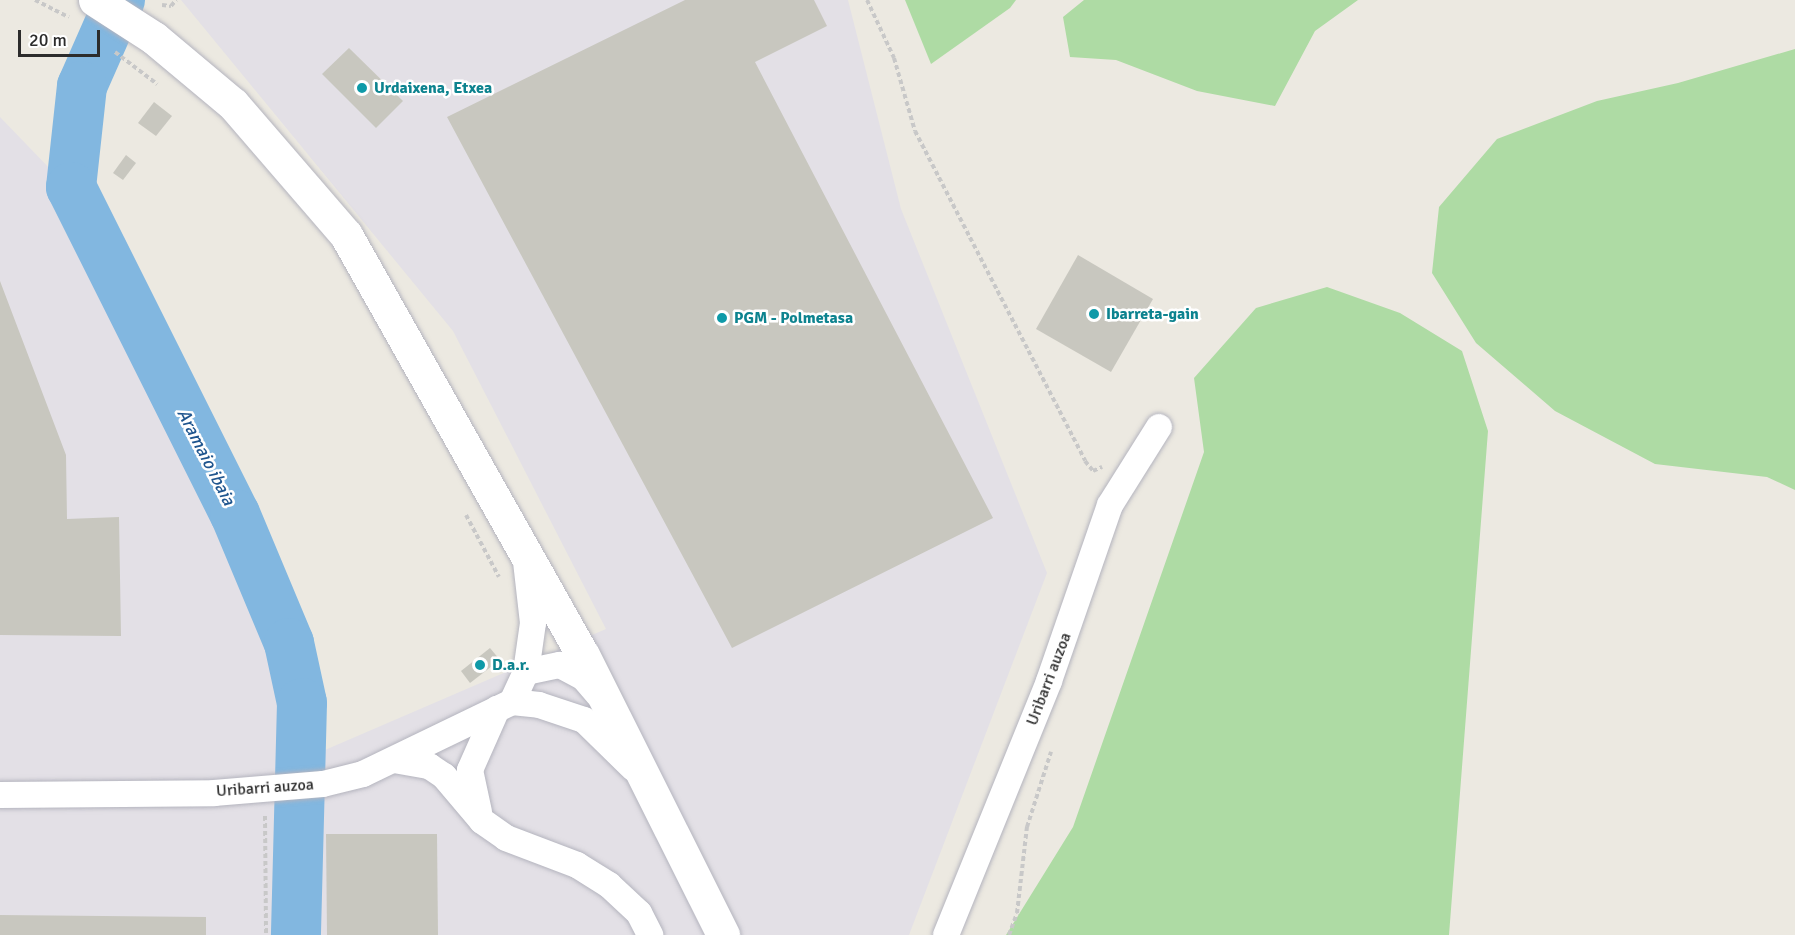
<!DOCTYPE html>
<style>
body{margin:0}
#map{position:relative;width:1795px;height:935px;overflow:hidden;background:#ece9e1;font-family:Signika,sans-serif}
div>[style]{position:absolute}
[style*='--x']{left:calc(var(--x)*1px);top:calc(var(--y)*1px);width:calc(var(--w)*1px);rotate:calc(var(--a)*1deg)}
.industrial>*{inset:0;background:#e3e0e6}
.green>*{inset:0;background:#aedba4}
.river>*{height:50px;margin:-25px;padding:0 25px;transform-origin:25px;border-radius:25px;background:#82b7e0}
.building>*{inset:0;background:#c8c7bf}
.path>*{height:4px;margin-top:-2px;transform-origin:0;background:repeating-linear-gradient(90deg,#c8c8c8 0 4.5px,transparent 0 7.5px)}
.roads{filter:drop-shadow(0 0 2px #b4b4be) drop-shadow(0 0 2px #b4b4be)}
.street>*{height:26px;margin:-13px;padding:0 13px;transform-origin:13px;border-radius:13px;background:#fff}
.secondary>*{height:33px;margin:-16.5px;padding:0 16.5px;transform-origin:16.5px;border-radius:16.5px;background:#fff}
.dots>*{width:16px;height:16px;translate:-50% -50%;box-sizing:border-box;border:3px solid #fff;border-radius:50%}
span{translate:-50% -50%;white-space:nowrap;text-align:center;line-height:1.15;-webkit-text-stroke:5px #fff;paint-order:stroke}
.culture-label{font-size:16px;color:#0d838f;font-weight:700}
.left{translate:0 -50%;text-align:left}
.street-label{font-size:16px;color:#2c2c2c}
.water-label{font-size:18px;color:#1f558e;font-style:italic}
.scale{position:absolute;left:18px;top:30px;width:82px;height:27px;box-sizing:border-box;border:3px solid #2c2c2c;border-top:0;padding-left:8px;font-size:18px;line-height:21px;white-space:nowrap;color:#2c2c2c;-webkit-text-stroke:4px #fff;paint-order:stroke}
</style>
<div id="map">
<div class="industrial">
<div style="clip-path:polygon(181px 0,848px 0,901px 209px,1047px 573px,909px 935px,0 935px,0 117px,54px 173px,237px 574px,311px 756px,606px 629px,453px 331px)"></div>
</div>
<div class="green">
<div style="clip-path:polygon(905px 0,1016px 0,1010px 8px,931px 64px)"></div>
<div style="clip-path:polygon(1084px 0,1358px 0,1315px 31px,1275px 106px,1197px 91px,1116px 60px,1070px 57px,1063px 17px)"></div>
<div style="clip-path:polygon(1795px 49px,1795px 490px,1767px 477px,1655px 464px,1555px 411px,1476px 343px,1432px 273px,1439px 207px,1497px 139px,1597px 101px,1678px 83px)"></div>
<div style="clip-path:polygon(1327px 287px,1400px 313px,1462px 351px,1488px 431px,1449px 935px,1006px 935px,1073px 827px,1204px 452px,1194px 378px,1256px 308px)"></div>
</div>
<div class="river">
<div style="--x:120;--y:0;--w:94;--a:113.8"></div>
<div style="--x:82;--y:86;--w:102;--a:96.2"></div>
<div style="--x:71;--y:187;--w:366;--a:63.4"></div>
<div style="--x:235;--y:514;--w:140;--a:67.3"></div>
<div style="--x:289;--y:643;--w:61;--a:77.8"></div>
<div style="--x:302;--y:703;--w:232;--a:91.5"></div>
</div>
<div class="building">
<div style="clip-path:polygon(685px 0,814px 0,827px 26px,755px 62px,993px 518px,732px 648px,447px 117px)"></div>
<div style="clip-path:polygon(349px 48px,403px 101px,376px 128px,322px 74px)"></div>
<div style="clip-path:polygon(154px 102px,172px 116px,156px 136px,138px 123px)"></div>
<div style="clip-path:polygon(126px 155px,136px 163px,123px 180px,113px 173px)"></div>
<div style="clip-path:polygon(1078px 255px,1153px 299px,1111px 372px,1036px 329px)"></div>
<div style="clip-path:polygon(0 281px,66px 455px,67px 519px,119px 517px,121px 636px,0 635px)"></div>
<div style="clip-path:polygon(490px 648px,500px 660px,470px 683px,461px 671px)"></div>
<div style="clip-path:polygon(326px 834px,437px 834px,438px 935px,327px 935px)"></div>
<div style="clip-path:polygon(0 915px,206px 917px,206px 935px,0 935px)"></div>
</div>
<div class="path">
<div style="--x:35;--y:0;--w:38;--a:27"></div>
<div style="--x:867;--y:0;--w:64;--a:65"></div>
<div style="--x:894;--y:58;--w:76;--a:74"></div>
<div style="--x:915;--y:131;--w:371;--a:62.7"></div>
<div style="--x:1085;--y:461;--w:13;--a:51"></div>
<div style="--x:1093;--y:471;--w:10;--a:-24"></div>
<div style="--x:162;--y:5;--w:9;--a:6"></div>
<div style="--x:171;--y:6;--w:8;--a:-50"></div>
<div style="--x:115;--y:52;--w:53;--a:37.3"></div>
<div style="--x:466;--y:515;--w:70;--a:62"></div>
<div style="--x:265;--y:816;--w:119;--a:89.5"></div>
<div style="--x:1009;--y:935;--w:23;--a:-70"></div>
<div style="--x:1017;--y:913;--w:87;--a:-83.4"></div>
<div style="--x:1027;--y:827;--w:79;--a:-72.3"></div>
</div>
<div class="roads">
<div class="street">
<div style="--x:526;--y:672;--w:35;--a:-12"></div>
<div style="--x:560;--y:665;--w:26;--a:28"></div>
<div style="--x:583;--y:677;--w:23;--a:49"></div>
<div style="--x:512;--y:702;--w:27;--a:6"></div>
<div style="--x:539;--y:705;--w:47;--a:18.4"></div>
<div style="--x:584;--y:720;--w:69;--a:44.4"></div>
<div style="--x:512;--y:702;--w:33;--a:-65"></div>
<div style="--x:526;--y:672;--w:49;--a:-81.9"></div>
<div style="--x:533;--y:623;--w:61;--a:-96.5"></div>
<div style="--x:394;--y:760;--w:36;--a:10"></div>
<div style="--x:429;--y:766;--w:18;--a:34"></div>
<div style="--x:444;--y:776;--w:59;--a:49.8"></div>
<div style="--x:482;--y:821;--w:29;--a:35"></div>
<div style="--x:506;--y:838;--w:76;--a:20.8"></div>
<div style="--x:577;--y:865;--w:38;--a:32"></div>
<div style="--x:609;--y:885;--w:41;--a:43"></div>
<div style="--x:639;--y:913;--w:25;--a:63"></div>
<div style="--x:0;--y:795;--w:214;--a:-0.5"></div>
<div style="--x:214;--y:793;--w:109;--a:-4.7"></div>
<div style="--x:323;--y:784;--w:41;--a:-14"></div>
<div style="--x:363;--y:774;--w:165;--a:-25.8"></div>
<div style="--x:479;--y:812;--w:43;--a:-102.1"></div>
<div style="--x:470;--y:770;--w:67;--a:-66.1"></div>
<div style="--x:946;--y:935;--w:274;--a:-67.9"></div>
<div style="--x:1049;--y:681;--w:186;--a:-70.9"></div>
<div style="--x:1110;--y:505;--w:92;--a:-57.9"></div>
</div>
<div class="secondary">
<div style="--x:95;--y:0;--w:70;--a:32.8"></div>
<div style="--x:154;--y:38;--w:103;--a:39.9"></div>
<div style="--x:233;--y:104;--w:173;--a:49.2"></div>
<div style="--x:346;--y:235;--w:482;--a:60.6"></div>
<div style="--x:583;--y:655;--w:313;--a:63.4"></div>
</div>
</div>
<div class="dots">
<div style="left:362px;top:88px;background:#0f9aa8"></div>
<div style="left:1094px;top:314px;background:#0f9aa8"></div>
<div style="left:722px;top:318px;background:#0f9aa8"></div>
<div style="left:480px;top:665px;background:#0f9aa8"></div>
</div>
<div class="culture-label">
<span class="left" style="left:374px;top:88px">Urdaixena, Etxea</span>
<span class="left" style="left:1106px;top:314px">Ibarreta-gain</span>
<span class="left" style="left:734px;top:318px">PGM - Polmetasa</span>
<span class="left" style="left:492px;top:665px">D.a.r.</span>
</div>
<div class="street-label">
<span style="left:1049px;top:679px;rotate:-69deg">Uribarri auzoa</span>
<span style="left:265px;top:788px;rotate:-4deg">Uribarri auzoa</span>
</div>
<div class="water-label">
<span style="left:206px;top:457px;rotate:63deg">Aramaio ibaia</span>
</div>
<div class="scale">20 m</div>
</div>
